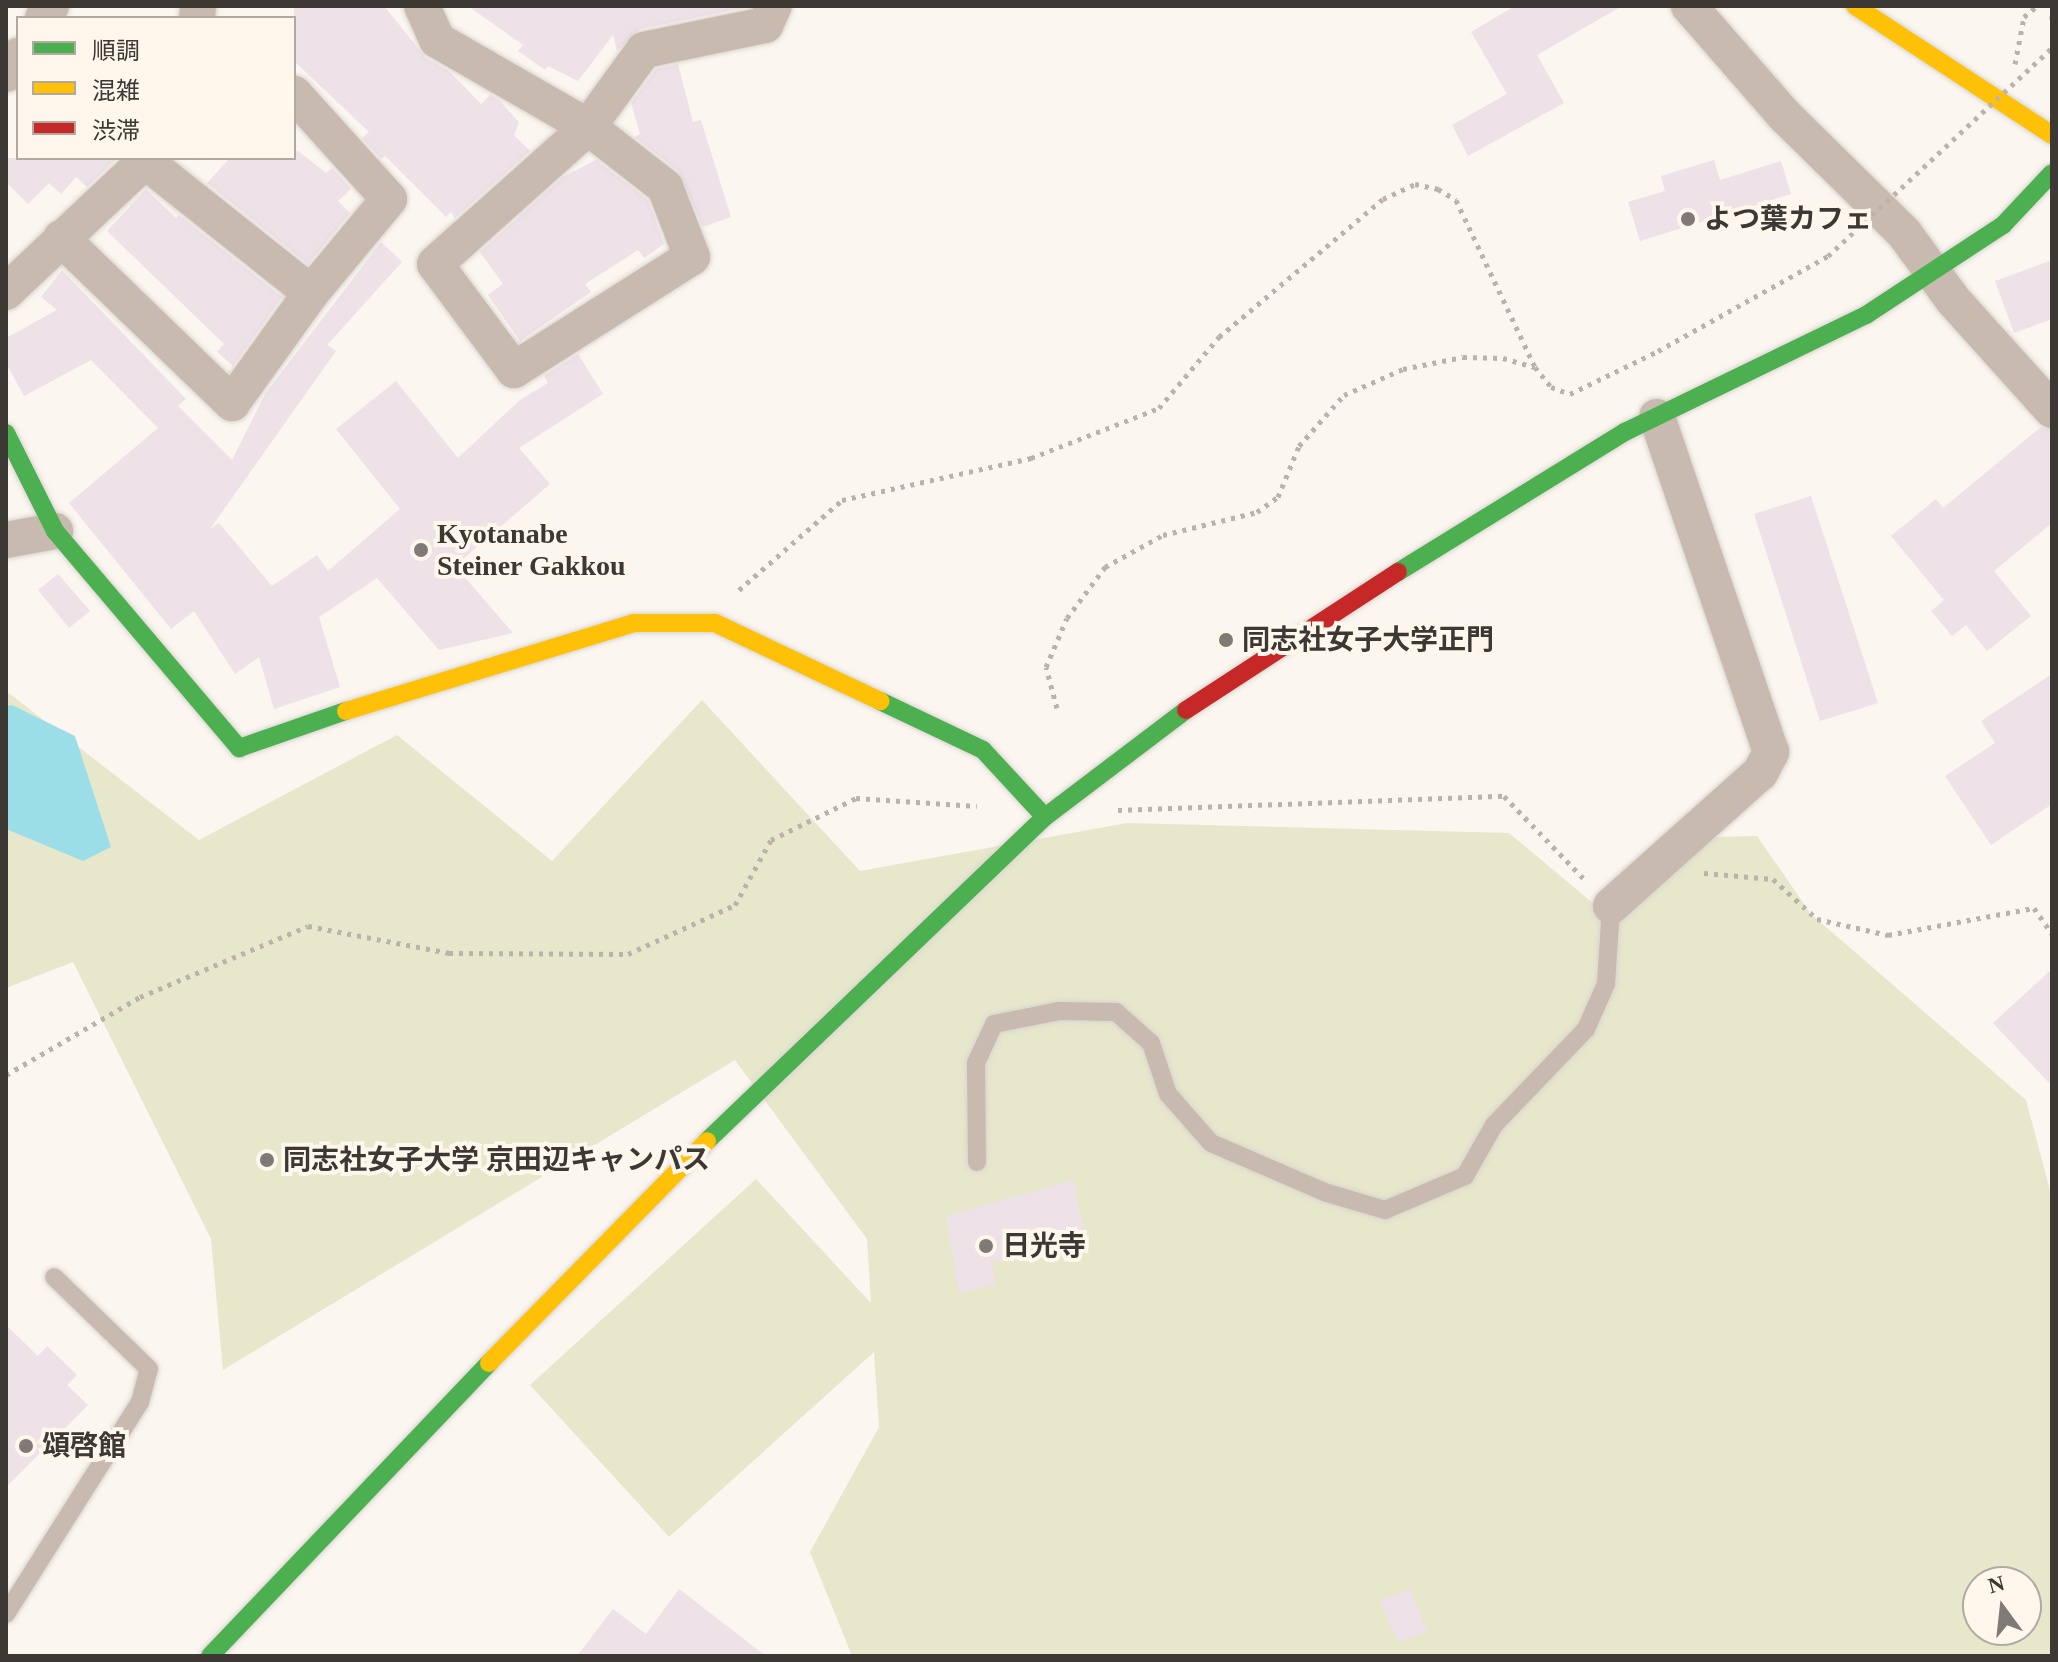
<!DOCTYPE html>
<meta charset="utf-8">
<style>
body{margin:0}
#map{position:relative;width:2058px;height:1662px;overflow:hidden;background:#fbf6f0;font-family:"Times New Roman","Noto Sans JP",serif}
div>[style]{position:absolute}
[style*='--x']{left:calc(var(--x)*1px);top:calc(var(--y)*1px);width:calc(var(--w)*1px);rotate:calc(var(--a)*1deg)}
.green>*{inset:0;background:#e7e7cc}
.water>*{inset:0;background:#9cdee8}
.building>*{inset:0;background:#eee1e8}
.path>*{height:5px;margin-top:-2.5px;transform-origin:0;background:repeating-linear-gradient(90deg,#bcb2ab 0 4px,transparent 0 10px)}
.roads{filter:drop-shadow(0 0 2px #d8d4cf) drop-shadow(0 0 2px #d8d4cf)}
.lane>*{height:18px;margin:-9px;padding:0 9px;transform-origin:9px;border-radius:9px;background:#c9bab0}
.street>*{height:36px;margin:-18px;padding:0 18px;transform-origin:18px;border-radius:18px;background:#c9bab0}
.fast>*{height:18px;margin:-9px;padding:0 9px;transform-origin:9px;border-radius:9px;background:#4caf50}
.slow>*{height:18px;margin:-9px;padding:0 9px;transform-origin:9px;border-radius:9px;background:#ffc107}
.jam>*{height:18px;margin:-9px;padding:0 9px;transform-origin:9px;border-radius:9px;background:#c62828}
.path-bridge>*{height:5px;margin-top:-2.5px;transform-origin:0;background:repeating-linear-gradient(90deg,#bcb2ab 0 4px,transparent 0 10px)}
.dots>*{width:22px;height:22px;translate:-50% -50%;box-sizing:border-box;border:4px solid #fff6ec;border-radius:50%}
span{translate:-50% -50%;white-space:nowrap;text-align:center;line-height:1.15;-webkit-text-stroke:8px #fff6ec;paint-order:stroke}
.poi-label{font-size:28px;color:#3c3834;font-weight:700}
.left{translate:0 -50%;text-align:left}
.frame{position:absolute;inset:0;border:8px solid #3c3834;pointer-events:none}
.legend{position:absolute;left:16px;top:16px;width:280px;height:144px;box-sizing:border-box;background:#fff6ec;border:2px solid #b1aaa2;margin:0;padding:10px 14px;list-style:none;font-size:24px;color:#3c3834}
.legend li{display:flex;align-items:center;gap:16px;height:40px}
.legend b{width:40px;border:2px solid #b1aaa2}
.north{position:absolute;left:1962px;top:1566px;width:80px;height:80px;box-sizing:border-box;background:#fff6ec;border:2px solid #b1aaa2;border-radius:50%;rotate:345deg;font-size:22px;font-weight:700;line-height:32px;text-align:center;color:#3c3834}
.north::after{content:'';display:block;margin:auto;width:28px;height:36px;background:#7f7a76;clip-path:polygon(50% 0,100% 100%,50% 72%,0 100%)}
</style>
<div id="map">
<div class="green">
<div style="clip-path:polygon(evenodd,6px 691px,199px 840px,397px 735px,552px 861px,702px 700px,860px 871px,1127px 823px,1509px 833px,1601px 910px,1715px 837px,1757px 836px,1811px 914px,2026px 1100px,2052px 1198px,2052px 1656px,852px 1656px,810px 1552px,879px 1427px,874px 1352px,669px 1537px,530px 1385px,756px 1179px,871px 1303px,867px 1239px,735px 1060px,223px 1370px,211px 1239px,73px 962px,6px 988px,6px 691px,1978px 1582px,2026px 1582px,2026px 1630px,1978px 1630px,1978px 1582px)"></div>
</div>
<div class="water">
<div style="clip-path:polygon(12px 705px,75px 736px,111px 847px,83px 861px,6px 829px,6px 706px)"></div>
</div>
<div class="building">
<div style="clip-path:polygon(294px 6px,384px 6px,426px 58px,449px 71px,481px 104px,490px 95px,498px 99px,519px 122px,514px 135px,530px 151px,455px 218px,451px 212px,446px 217px,385px 156px,381px 159px,362px 138px,369px 132px,294px 61px)"></div>
<div style="clip-path:polygon(468px 6px,742px 6px,743px 8px,640px 29px,617px 51px,613px 35px,578px 81px,548px 66px,545px 70px,518px 51px,523px 45px)"></div>
<div style="clip-path:polygon(1515px 6px,1622px 6px,1537px 55px,1564px 103px,1468px 156px,1452px 125px,1507px 94px,1471px 32px)"></div>
<div style="clip-path:polygon(678px 64px,693px 122px,701px 120px,731px 217px,703px 227px,678px 171px,635px 137px,640px 134px,631px 103px,656px 69px)"></div>
<div style="clip-path:polygon(297px 150px,326px 173px,332px 168px,351px 189px,338px 201px,350px 213px,308px 264px,207px 183px,230px 158px,294px 158px)"></div>
<div style="clip-path:polygon(6px 158px,117px 158px,87px 187px,76px 177px,61px 194px,49px 183px,28px 204px,6px 182px)"></div>
<div style="clip-path:polygon(596px 160px,648px 200px,664px 244px,644px 258px,638px 250px,585px 284px,591px 292px,520px 341px,488px 295px,503px 284px,480px 252px,563px 177px)"></div>
<div style="clip-path:polygon(1714px 160px,1720px 180px,1781px 161px,1791px 194px,1640px 241px,1628px 202px,1665px 191px,1661px 176px)"></div>
<div style="clip-path:polygon(146px 189px,176px 218px,179px 215px,282px 297px,233px 366px,217px 352px,224px 344px,107px 231px)"></div>
<div style="clip-path:polygon(381px 242px,402px 262px,327px 345px,336px 351px,210px 529px,219px 523px,272px 586px,317px 555px,328px 571px,400px 509px,336px 429px,396px 381px,458px 458px,520px 400px,548px 383px,544px 376px,578px 354px,603px 394px,519px 448px,550px 484px,455px 566px,513px 633px,439px 650px,377px 578px,319px 617px,340px 687px,274px 709px,259px 657px,235px 674px,194px 611px,171px 629px,69px 503px,158px 428px,91px 360px,24px 396px,6px 363px,6px 338px,57px 310px,41px 297px,62px 270px,186px 399px,178px 406px,232px 460px,265px 394px)"></div>
<div style="clip-path:polygon(2052px 260px,2052px 319px,2014px 333px,1995px 281px)"></div>
<div style="clip-path:polygon(2041px 427px,2052px 430px,2052px 523px,1994px 571px,2031px 616px,1987px 651px,1966px 625px,1952px 636px,1931px 611px,1944px 600px,1891px 536px,1936px 499px,1943px 508px)"></div>
<div style="clip-path:polygon(1811px 496px,1878px 703px,1820px 721px,1754px 514px)"></div>
<div style="clip-path:polygon(58px 574px,90px 611px,69px 628px,38px 590px)"></div>
<div style="clip-path:polygon(2052px 674px,2052px 804px,1991px 845px,1945px 776px,1995px 743px,1981px 721px)"></div>
<div style="clip-path:polygon(2052px 969px,2052px 1086px,1993px 1023px)"></div>
<div style="clip-path:polygon(1073px 1180px,1084px 1231px,1030px 1242px,1032px 1252px,991px 1262px,996px 1284px,959px 1293px,946px 1216px)"></div>
<div style="clip-path:polygon(6px 1325px,38px 1356px,47px 1346px,77px 1375px,67px 1385px,88px 1405px,6px 1487px)"></div>
<div style="clip-path:polygon(679px 1589px,766px 1656px,577px 1656px,613px 1609px,646px 1634px)"></div>
<div style="clip-path:polygon(1410px 1589px,1427px 1631px,1398px 1643px,1380px 1601px)"></div>
</div>
<div class="path">
<div style="--x:2052;--y:15;--w:5;--a:90"></div>
<div style="--x:2015;--y:64;--w:48;--a:-79.2"></div>
<div style="--x:2024;--y:17;--w:17;--a:-40"></div>
<div style="--x:739;--y:590;--w:137;--a:-41.1"></div>
<div style="--x:842;--y:500;--w:194;--a:-12.5"></div>
<div style="--x:1031;--y:458;--w:137;--a:-21.3"></div>
<div style="--x:1159;--y:408;--w:93;--a:-49.8"></div>
<div style="--x:1219;--y:337;--w:214;--a:-40.1"></div>
<div style="--x:1383;--y:199;--w:35;--a:-25"></div>
<div style="--x:1415;--y:184;--w:24;--a:12"></div>
<div style="--x:1438;--y:189;--w:21;--a:31"></div>
<div style="--x:1456;--y:200;--w:185;--a:64.7"></div>
<div style="--x:1057;--y:708;--w:42;--a:-105"></div>
<div style="--x:1046;--y:667;--w:53;--a:-66.8"></div>
<div style="--x:1067;--y:618;--w:64;--a:-53.3"></div>
<div style="--x:1105;--y:567;--w:66;--a:-28.9"></div>
<div style="--x:1163;--y:535;--w:97;--a:-13.7"></div>
<div style="--x:1257;--y:512;--w:26;--a:-36"></div>
<div style="--x:1278;--y:497;--w:55;--a:-67.6"></div>
<div style="--x:1299;--y:446;--w:68;--a:-48.6"></div>
<div style="--x:1344;--y:395;--w:64;--a:-23.8"></div>
<div style="--x:1403;--y:369;--w:61;--a:-11.3"></div>
<div style="--x:1463;--y:357;--w:40;--a:1.4"></div>
<div style="--x:1503;--y:358;--w:33;--a:16"></div>
<div style="--x:1535;--y:367;--w:26;--a:51"></div>
<div style="--x:1551;--y:387;--w:20;--a:20"></div>
<div style="--x:1570;--y:394;--w:98;--a:-26"></div>
<div style="--x:1118;--y:810;--w:386;--a:-2.1"></div>
<div style="--x:1504;--y:796;--w:117;--a:46"></div>
<div style="--x:1704;--y:873;--w:69;--a:5"></div>
<div style="--x:1773;--y:879;--w:59;--a:42.3"></div>
<div style="--x:1817;--y:919;--w:73;--a:12.7"></div>
<div style="--x:1888;--y:935;--w:148;--a:-10.5"></div>
<div style="--x:2034;--y:908;--w:32;--a:55"></div>
<div style="--x:6;--y:1075;--w:155;--a:-30.2"></div>
<div style="--x:140;--y:997;--w:182;--a:-22.9"></div>
<div style="--x:308;--y:926;--w:144;--a:10.8"></div>
<div style="--x:449;--y:953;--w:179;--a:0.3"></div>
<div style="--x:628;--y:954;--w:118;--a:-24.6"></div>
<div style="--x:735;--y:905;--w:74;--a:-61"></div>
<div style="--x:771;--y:840;--w:95;--a:-26.3"></div>
<div style="--x:856;--y:798;--w:121;--a:3.8"></div>
</div>
<div class="roads">
<div class="lane">
<div style="--x:977;--y:1162;--w:99;--a:-90.6"></div>
<div style="--x:976;--y:1063;--w:43;--a:-65.2"></div>
<div style="--x:994;--y:1024;--w:66;--a:-11.3"></div>
<div style="--x:1059;--y:1011;--w:57;--a:1"></div>
<div style="--x:1116;--y:1012;--w:47;--a:41.5"></div>
<div style="--x:1151;--y:1043;--w:54;--a:71.6"></div>
<div style="--x:1168;--y:1094;--w:65;--a:48.7"></div>
<div style="--x:1211;--y:1143;--w:123;--a:23.4"></div>
<div style="--x:1324;--y:1192;--w:64;--a:16.4"></div>
<div style="--x:1385;--y:1210;--w:87;--a:-23"></div>
<div style="--x:1465;--y:1176;--w:59;--a:-60.4"></div>
<div style="--x:1494;--y:1125;--w:133;--a:-46.2"></div>
<div style="--x:1586;--y:1029;--w:49;--a:-66"></div>
<div style="--x:1606;--y:984;--w:78;--a:-86.3"></div>
<div style="--x:6;--y:1614;--w:251;--a:-57.7"></div>
<div style="--x:140;--y:1402;--w:34;--a:-75"></div>
<div style="--x:149;--y:1369;--w:132;--a:-135.9"></div>
</div>
<div class="street">
<div style="--x:422;--y:6;--w:37;--a:66"></div>
<div style="--x:437;--y:40;--w:174;--a:29.9"></div>
<div style="--x:588;--y:127;--w:98;--a:37.9"></div>
<div style="--x:665;--y:187;--w:75;--a:68.9"></div>
<div style="--x:692;--y:257;--w:211;--a:147.6"></div>
<div style="--x:514;--y:370;--w:132;--a:-126.7"></div>
<div style="--x:435;--y:264;--w:205;--a:-41.8"></div>
<div style="--x:588;--y:127;--w:95;--a:-54"></div>
<div style="--x:644;--y:50;--w:124;--a:-11.7"></div>
<div style="--x:765;--y:25;--w:21;--a:-65"></div>
<div style="--x:1689;--y:6;--w:145;--a:48.9"></div>
<div style="--x:1784;--y:115;--w:168;--a:44.5"></div>
<div style="--x:1904;--y:233;--w:83;--a:53.8"></div>
<div style="--x:1953;--y:300;--w:148;--a:48"></div>
<div style="--x:43;--y:18;--w:14;--a:-56"></div>
<div style="--x:197;--y:18;--w:12;--a:-85"></div>
<div style="--x:6;--y:74;--w:22;--a:-56"></div>
<div style="--x:61;--y:238;--w:238;--a:44"></div>
<div style="--x:232;--y:403;--w:135;--a:-54.3"></div>
<div style="--x:311;--y:293;--w:122;--a:-50.3"></div>
<div style="--x:389;--y:199;--w:142;--a:-132.1"></div>
<div style="--x:6;--y:292;--w:191;--a:-43.3"></div>
<div style="--x:145;--y:161;--w:212;--a:38.5"></div>
<div style="--x:6;--y:540;--w:50;--a:-10.4"></div>
<div style="--x:1611;--y:906;--w:200;--a:-41.8"></div>
<div style="--x:1760;--y:773;--w:24;--a:-62"></div>
<div style="--x:1771;--y:752;--w:354;--a:-108.8"></div>
</div>
<div class="fast">
<div style="--x:6;--y:433;--w:110;--a:63.4"></div>
<div style="--x:55;--y:531;--w:285;--a:49.7"></div>
<div style="--x:239;--y:748;--w:113;--a:-19.1"></div>
<div style="--x:1398;--y:572;--w:267;--a:-31.7"></div>
<div style="--x:1625;--y:432;--w:268;--a:-25.9"></div>
<div style="--x:1866;--y:315;--w:164;--a:-33.3"></div>
<div style="--x:2003;--y:225;--w:71;--a:-46.7"></div>
<div style="--x:880;--y:701;--w:114;--a:25.4"></div>
<div style="--x:983;--y:750;--w:91;--a:47.2"></div>
<div style="--x:707;--y:1141;--w:468;--a:-43.8"></div>
<div style="--x:1045;--y:817;--w:177;--a:-37.2"></div>
<div style="--x:210;--y:1656;--w:405;--a:-46.4"></div>
</div>
<div class="slow">
<div style="--x:1855;--y:6;--w:235;--a:33.2"></div>
<div style="--x:346;--y:711;--w:300;--a:-17"></div>
<div style="--x:633;--y:623;--w:82;--a:0"></div>
<div style="--x:715;--y:623;--w:183;--a:25.3"></div>
<div style="--x:489;--y:1363;--w:311;--a:-45.5"></div>
</div>
<div class="jam">
<div style="--x:1186;--y:710;--w:253;--a:-33.1"></div>
</div>
</div>
<div class="path-bridge">
<div style="--x:1658;--y:351;--w:195;--a:-29.2"></div>
<div style="--x:1828;--y:256;--w:306;--a:-42.9"></div>
</div>
<div class="dots">
<div style="left:1688px;top:219px;background:#7f7a76"></div>
<div style="left:421px;top:550px;background:#7f7a76"></div>
<div style="left:1226px;top:640px;background:#7f7a76"></div>
<div style="left:267px;top:1160px;background:#7f7a76"></div>
<div style="left:986px;top:1246px;background:#7f7a76"></div>
<div style="left:26px;top:1446px;background:#7f7a76"></div>
</div>
<div class="poi-label">
<span class="left" style="left:1704px;top:219px">よつ葉カフェ</span>
<span class="left" style="left:437px;top:550px">Kyotanabe<br>Steiner Gakkou</span>
<span class="left" style="left:1242px;top:640px">同志社女子大学正門</span>
<span class="left" style="left:283px;top:1160px">同志社女子大学 京田辺キャンパス</span>
<span class="left" style="left:1002px;top:1246px">日光寺</span>
<span class="left" style="left:42px;top:1446px">頌啓館</span>
</div>
<div class="frame"></div>
<ul class="legend">
<li><b style="height:10px;background:#4caf50"></b>順調</li>
<li><b style="height:10px;background:#ffc107"></b>混雑</li>
<li><b style="height:10px;background:#c62828"></b>渋滞</li>
</ul>
<div class="north">N</div>
</div>
